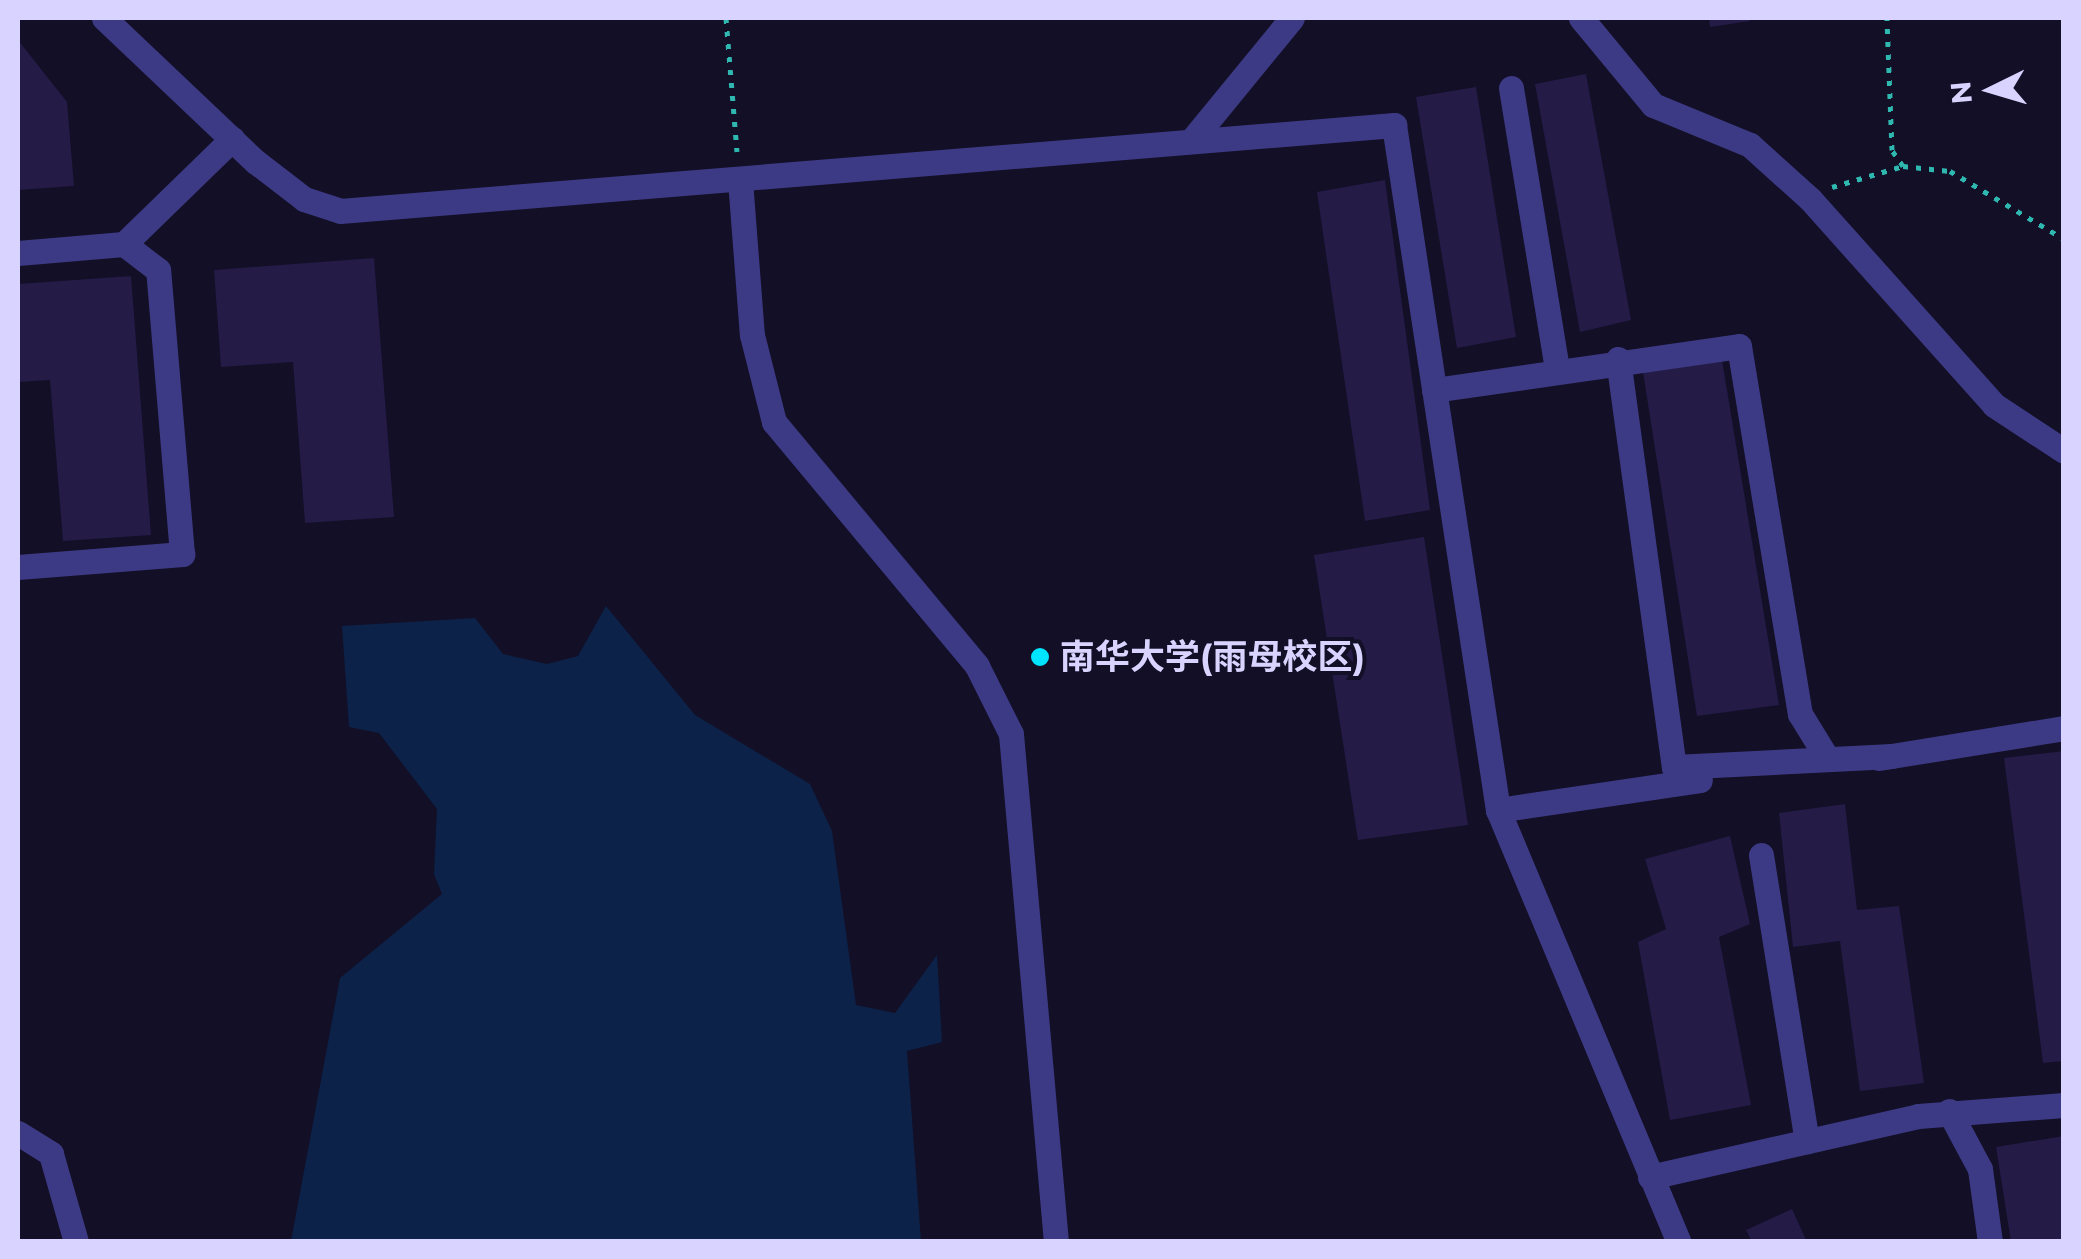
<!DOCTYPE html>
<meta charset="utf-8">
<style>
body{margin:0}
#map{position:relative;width:2081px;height:1259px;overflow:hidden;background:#130f26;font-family:Montserrat,"Noto Sans SC",sans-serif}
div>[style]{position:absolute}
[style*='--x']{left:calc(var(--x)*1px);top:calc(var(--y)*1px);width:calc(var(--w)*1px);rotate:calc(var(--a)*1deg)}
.water>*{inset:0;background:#0c2248}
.building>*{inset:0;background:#241b47}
.path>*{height:5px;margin-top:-2.5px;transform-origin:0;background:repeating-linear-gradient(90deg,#2fb8b0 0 5px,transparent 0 13px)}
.minor>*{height:25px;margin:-12.5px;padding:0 12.5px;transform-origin:12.5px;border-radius:12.5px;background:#3d3a85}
.dots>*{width:28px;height:28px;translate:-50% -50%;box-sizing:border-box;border:5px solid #130f26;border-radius:50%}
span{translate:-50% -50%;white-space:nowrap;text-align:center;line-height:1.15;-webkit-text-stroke:8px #130f26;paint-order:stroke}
.poi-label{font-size:35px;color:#d9d4ff;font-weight:700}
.left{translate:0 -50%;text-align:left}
.frame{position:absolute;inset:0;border:20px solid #d9d4ff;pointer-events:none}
.north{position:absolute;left:1941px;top:40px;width:100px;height:100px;-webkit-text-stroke:8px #130f26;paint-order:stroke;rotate:265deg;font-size:28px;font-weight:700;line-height:40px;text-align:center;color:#d9d4ff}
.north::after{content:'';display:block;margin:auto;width:35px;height:45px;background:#d9d4ff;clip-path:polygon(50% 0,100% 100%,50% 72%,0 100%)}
</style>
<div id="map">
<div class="water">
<div style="clip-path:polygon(606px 606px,695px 715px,810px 784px,832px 831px,856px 1005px,895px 1013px,937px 955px,942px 1042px,907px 1051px,921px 1241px,291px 1241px,340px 978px,442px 894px,434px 874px,437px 809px,379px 733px,349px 727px,342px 626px,475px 618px,503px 654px,547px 664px,578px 656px)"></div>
</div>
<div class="building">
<div style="clip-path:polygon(1709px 18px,1749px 18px,1750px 21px,1710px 27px)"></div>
<div style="clip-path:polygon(18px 40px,67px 102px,74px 186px,18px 190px)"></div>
<div style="clip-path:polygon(1586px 74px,1631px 320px,1580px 332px,1535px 84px)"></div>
<div style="clip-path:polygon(1476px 87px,1516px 337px,1457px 348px,1416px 97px)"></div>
<div style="clip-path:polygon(1385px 180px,1430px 510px,1365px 521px,1317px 192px)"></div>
<div style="clip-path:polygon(374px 258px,394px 517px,305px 523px,293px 362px,221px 367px,214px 270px)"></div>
<div style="clip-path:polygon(131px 276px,151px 535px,63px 541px,50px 380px,18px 382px,18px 284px)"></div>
<div style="clip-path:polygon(1722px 360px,1779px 705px,1697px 716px,1643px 372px)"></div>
<div style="clip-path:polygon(1424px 537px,1468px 825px,1358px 840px,1314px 555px)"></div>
<div style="clip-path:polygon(2064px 751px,2064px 1061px,2043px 1063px,2004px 758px)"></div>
<div style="clip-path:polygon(1845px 804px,1857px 910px,1899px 906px,1924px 1083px,1860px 1091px,1840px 941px,1793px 947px,1779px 813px)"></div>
<div style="clip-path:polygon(1730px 836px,1750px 924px,1719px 937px,1751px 1105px,1670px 1120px,1638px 942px,1666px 929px,1645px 859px)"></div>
<div style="clip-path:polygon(2064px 1136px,2064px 1242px,2011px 1242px,1996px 1147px)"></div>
<div style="clip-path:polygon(1792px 1209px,1807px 1242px,1752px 1242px,1746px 1230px)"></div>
</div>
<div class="path">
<div style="--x:726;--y:18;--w:134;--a:85.3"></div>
<div style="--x:1903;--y:166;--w:47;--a:6.1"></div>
<div style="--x:1950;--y:171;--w:133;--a:30.8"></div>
<div style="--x:1832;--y:187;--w:74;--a:-16.5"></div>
<div style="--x:1903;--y:166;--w:19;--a:-125"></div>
<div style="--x:1892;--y:150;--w:132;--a:-92.2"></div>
</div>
<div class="minor">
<div style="--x:104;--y:18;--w:209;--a:43.5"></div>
<div style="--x:256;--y:162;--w:61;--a:37.6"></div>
<div style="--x:304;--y:199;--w:38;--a:18"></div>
<div style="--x:340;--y:211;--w:1058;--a:-4.66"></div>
<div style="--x:1394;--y:125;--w:693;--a:81.37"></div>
<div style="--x:1498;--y:810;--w:468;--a:67.3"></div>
<div style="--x:1581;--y:18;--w:113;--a:50.4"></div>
<div style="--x:1653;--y:105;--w:105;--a:22.4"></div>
<div style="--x:1750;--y:145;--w:81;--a:42"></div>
<div style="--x:1810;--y:199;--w:276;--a:48.2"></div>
<div style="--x:1994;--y:405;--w:84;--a:33.3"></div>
<div style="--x:1511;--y:88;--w:286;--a:80.7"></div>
<div style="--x:1192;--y:140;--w:158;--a:-50.7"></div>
<div style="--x:740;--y:180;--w:155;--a:85.6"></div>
<div style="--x:752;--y:335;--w:90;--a:75.8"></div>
<div style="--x:774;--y:422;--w:317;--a:50.2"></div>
<div style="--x:977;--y:666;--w:76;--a:63.4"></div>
<div style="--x:1011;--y:734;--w:510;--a:84.94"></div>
<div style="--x:18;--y:253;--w:106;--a:-4.9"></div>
<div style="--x:124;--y:244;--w:151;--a:-44.2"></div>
<div style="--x:1618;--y:359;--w:412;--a:82.2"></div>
<div style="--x:1674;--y:767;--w:218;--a:-2.9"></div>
<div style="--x:1434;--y:390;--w:308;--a:-8.2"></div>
<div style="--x:1739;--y:346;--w:373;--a:80.6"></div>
<div style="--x:1800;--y:714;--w:46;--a:58.4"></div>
<div style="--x:18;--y:567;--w:165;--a:-4.5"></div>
<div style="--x:182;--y:554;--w:285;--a:-94.8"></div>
<div style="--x:158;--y:270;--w:43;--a:-142.6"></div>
<div style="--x:1879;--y:758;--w:187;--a:-9.2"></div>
<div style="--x:1498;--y:810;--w:204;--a:-8.4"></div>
<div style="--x:1761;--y:855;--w:290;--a:80.9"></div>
<div style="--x:1949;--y:1111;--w:66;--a:61.9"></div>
<div style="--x:1980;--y:1169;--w:74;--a:82.2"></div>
<div style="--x:18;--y:1133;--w:39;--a:32"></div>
<div style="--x:51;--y:1154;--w:91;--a:74.1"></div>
<div style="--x:1650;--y:1177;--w:275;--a:-12.8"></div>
<div style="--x:1918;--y:1116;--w:146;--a:-4.3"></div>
</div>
<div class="dots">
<div style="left:1040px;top:657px;background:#00e5ff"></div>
</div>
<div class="poi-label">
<span class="left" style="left:1060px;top:657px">南华大学(雨母校区)</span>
</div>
<div class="frame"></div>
<div class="north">N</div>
</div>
